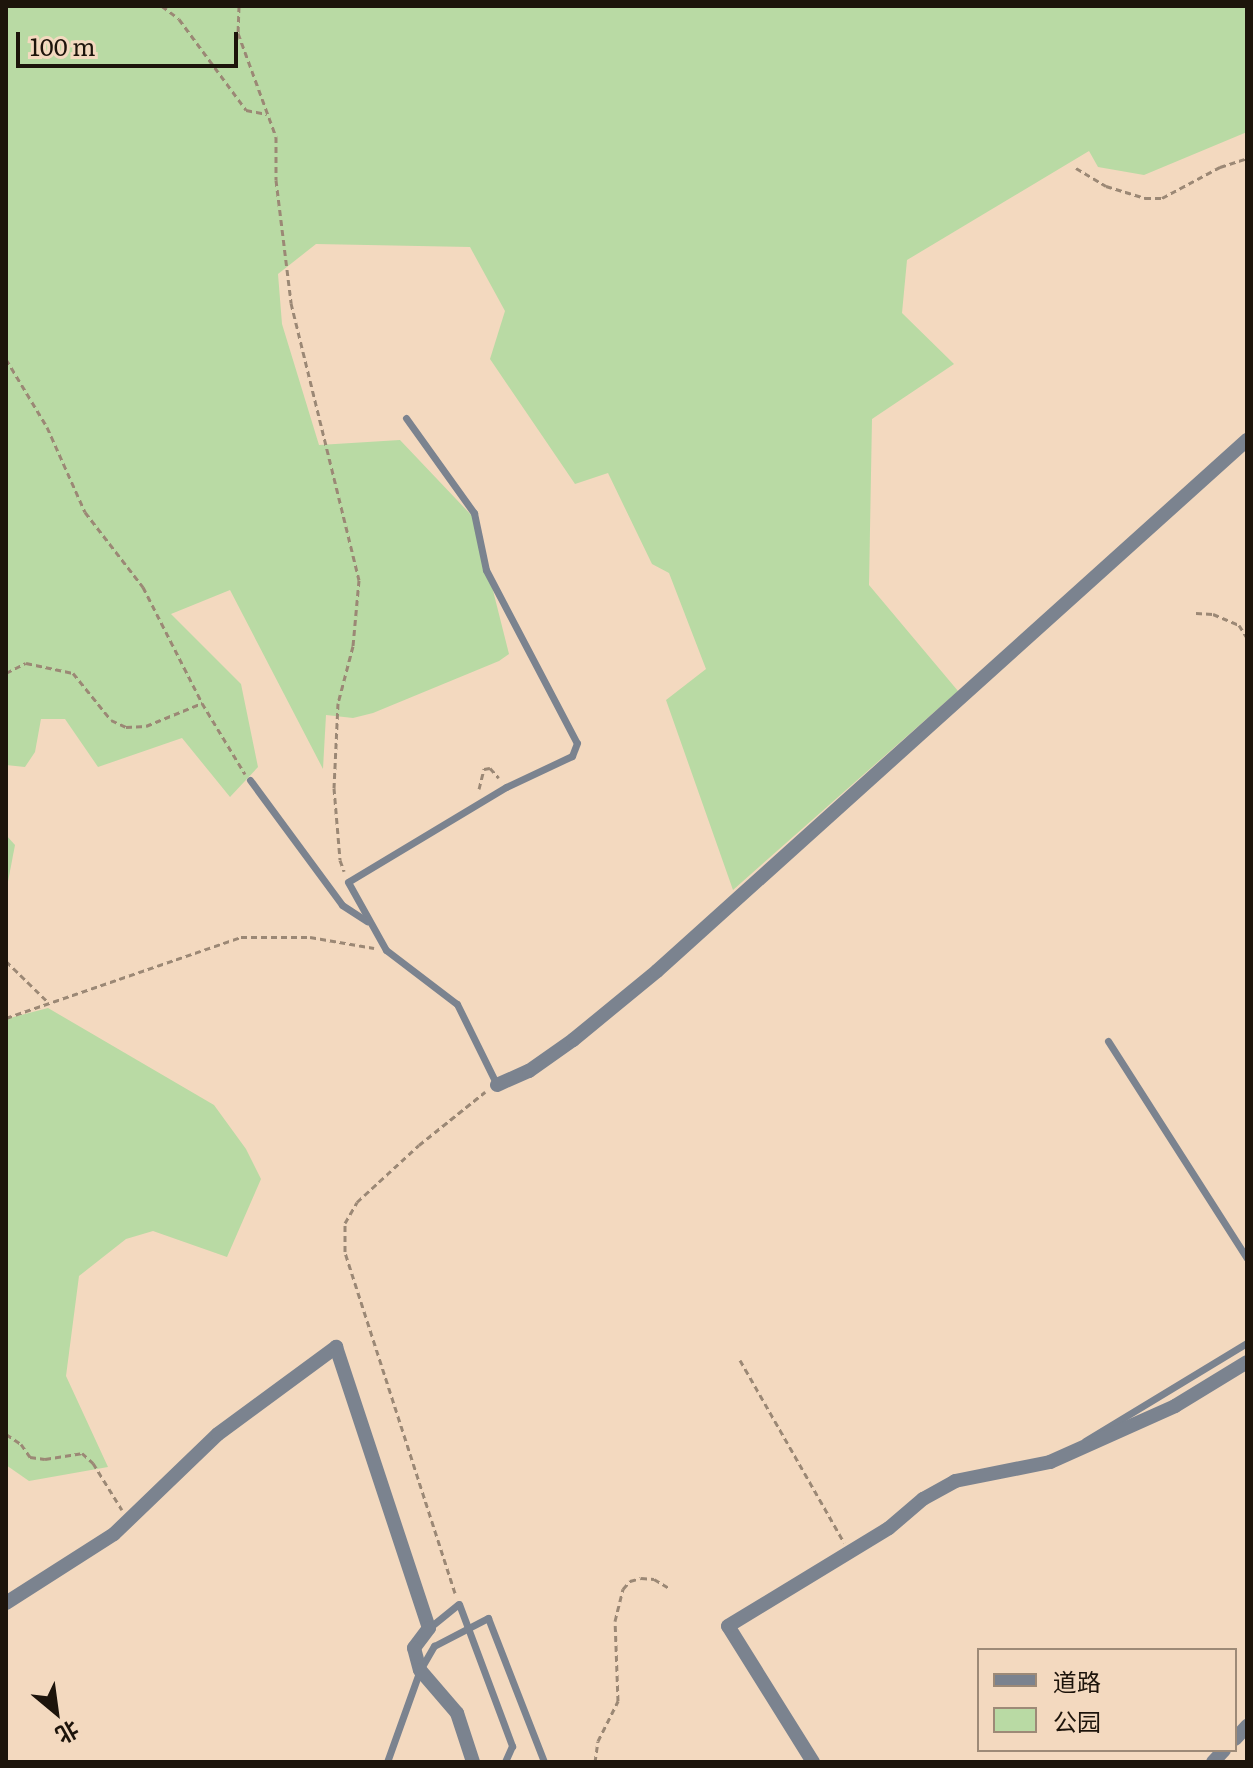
<!DOCTYPE html>
<meta charset="utf-8">
<style>
body{margin:0}
#map{position:relative;width:1253px;height:1768px;overflow:hidden;background:#f3d9bf;font-family:Literata,"Noto Sans SC",serif}
div>[style]{position:absolute}
[style*='--x']{left:calc(var(--x)*1px);top:calc(var(--y)*1px);width:calc(var(--w)*1px);rotate:calc(var(--a)*1deg)}
.green>*{inset:0;background:#b9daa4}
.path>*{height:3px;margin-top:-1.5px;transform-origin:0;background:repeating-linear-gradient(90deg,#9b8875 0 6px,transparent 0 10px)}
.service>*{height:7px;margin:-3.5px;padding:0 3.5px;transform-origin:3.5px;border-radius:3.5px;background:#7b838f}
.minor>*{height:14px;margin:-7px;padding:0 7px;transform-origin:7px;border-radius:7px;background:#7b838f}
span{translate:-50% -50%;white-space:nowrap;text-align:center;line-height:1.15;-webkit-text-stroke:8px #f3d9bf;paint-order:stroke}
.frame{position:absolute;inset:0;border:8px solid #1d140b;pointer-events:none}
.legend{position:absolute;left:977px;top:1648px;width:260px;height:104px;box-sizing:border-box;background:#f3d9bf;border:2px solid #9d8a77;margin:0;padding:10px 14px;list-style:none;font-size:24px;color:#1d140b}
.legend li{display:flex;align-items:center;gap:16px;height:40px}
.legend b{width:40px;border:2px solid #9d8a77}
.north{position:absolute;left:16px;top:1672px;width:80px;height:80px;-webkit-text-stroke:6px #f3d9bf;paint-order:stroke;rotate:151deg;font-size:22px;font-weight:700;line-height:32px;text-align:center;color:#1d140b}
.north::after{content:'';display:block;margin:auto;width:28px;height:36px;background:#1d140b;clip-path:polygon(50% 0,100% 100%,50% 72%,0 100%)}
.scale{position:absolute;left:16px;top:32px;width:222px;height:36px;box-sizing:border-box;border:4px solid #1d140b;border-top:0;padding-left:10px;font-size:24px;line-height:28px;white-space:nowrap;color:#1d140b;-webkit-text-stroke:6px #f3d9bf;paint-order:stroke}
</style>
<div id="map">
<div class="green">
<div style="clip-path:polygon(6px 6px,1247px 6px,1247px 132px,1144px 175px,1098px 167px,1089px 151px,907px 260px,902px 313px,954px 364px,872px 419px,869px 585px,958px 691px,733px 890px,666px 700px,706px 669px,669px 573px,652px 564px,608px 473px,575px 484px,490px 359px,505px 311px,470px 247px,316px 244px,278px 274px,282px 324px,319px 445px,400px 440px,475px 519px,509px 654px,499px 661px,373px 713px,353px 718px,326px 715px,323px 769px,230px 590px,171px 614px,241px 684px,258px 767px,230px 797px,182px 738px,98px 767px,65px 719px,41px 719px,35px 752px,25px 767px,6px 765px)"></div>
<div style="clip-path:polygon(6px 835px,15px 845px,6px 892px)"></div>
<div style="clip-path:polygon(48px 1008px,214px 1105px,246px 1149px,261px 1179px,227px 1257px,153px 1231px,126px 1239px,79px 1276px,66px 1376px,108px 1467px,29px 1481px,6px 1465px,6px 1019px)"></div>
</div>
<div class="path">
<div style="--x:162;--y:6;--w:21;--a:37"></div>
<div style="--x:179;--y:19;--w:113;--a:53.6"></div>
<div style="--x:246;--y:110;--w:21;--a:11"></div>
<div style="--x:239;--y:6;--w:27;--a:92"></div>
<div style="--x:238;--y:33;--w:111;--a:69.9"></div>
<div style="--x:276;--y:137;--w:43;--a:90"></div>
<div style="--x:276;--y:180;--w:124;--a:83"></div>
<div style="--x:291;--y:303;--w:285;--a:76.2"></div>
<div style="--x:359;--y:580;--w:66;--a:95.2"></div>
<div style="--x:353;--y:646;--w:59;--a:104.7"></div>
<div style="--x:338;--y:703;--w:85;--a:92.7"></div>
<div style="--x:334;--y:788;--w:72;--a:85.2"></div>
<div style="--x:340;--y:860;--w:12;--a:70"></div>
<div style="--x:1076;--y:168;--w:35;--a:31"></div>
<div style="--x:1106;--y:186;--w:41;--a:17.1"></div>
<div style="--x:1145;--y:198;--w:17;--a:0"></div>
<div style="--x:1162;--y:198;--w:66;--a:-28.1"></div>
<div style="--x:1220;--y:167;--w:28;--a:-18"></div>
<div style="--x:6;--y:359;--w:79;--a:58.9"></div>
<div style="--x:47;--y:427;--w:93;--a:65.9"></div>
<div style="--x:85;--y:512;--w:95;--a:52.3"></div>
<div style="--x:143;--y:587;--w:130;--a:63"></div>
<div style="--x:202;--y:703;--w:83;--a:58.8"></div>
<div style="--x:1196;--y:613;--w:17;--a:3"></div>
<div style="--x:1213;--y:614;--w:28;--a:23"></div>
<div style="--x:1239;--y:625;--w:15;--a:58"></div>
<div style="--x:6;--y:673;--w:22;--a:-27"></div>
<div style="--x:26;--y:663;--w:48;--a:12"></div>
<div style="--x:73;--y:673;--w:60;--a:51"></div>
<div style="--x:111;--y:720;--w:17;--a:25"></div>
<div style="--x:126;--y:727;--w:20;--a:-3"></div>
<div style="--x:146;--y:726;--w:61;--a:-22.3"></div>
<div style="--x:479;--y:789;--w:21;--a:-76"></div>
<div style="--x:484;--y:769;--w:6;--a:-9"></div>
<div style="--x:490;--y:768;--w:13;--a:48"></div>
<div style="--x:6;--y:961;--w:59;--a:44.3"></div>
<div style="--x:6;--y:1018;--w:249;--a:-19"></div>
<div style="--x:241;--y:937;--w:69;--a:0"></div>
<div style="--x:310;--y:937;--w:65;--a:9.8"></div>
<div style="--x:740;--y:1360;--w:210;--a:60.3"></div>
<div style="--x:6;--y:1434;--w:18;--a:34"></div>
<div style="--x:21;--y:1444;--w:16;--a:55"></div>
<div style="--x:30;--y:1457;--w:15;--a:8"></div>
<div style="--x:45;--y:1459;--w:37;--a:-9"></div>
<div style="--x:82;--y:1453;--w:15;--a:42"></div>
<div style="--x:93;--y:1463;--w:55;--a:58.3"></div>
<div style="--x:455;--y:1593;--w:358;--a:-107.9"></div>
<div style="--x:345;--y:1252;--w:29;--a:-90"></div>
<div style="--x:345;--y:1223;--w:24;--a:-60"></div>
<div style="--x:357;--y:1202;--w:84;--a:-42.6"></div>
<div style="--x:419;--y:1145;--w:85;--a:-38.8"></div>
<div style="--x:595;--y:1762;--w:21;--a:-82"></div>
<div style="--x:598;--y:1741;--w:45;--a:-63.4"></div>
<div style="--x:618;--y:1701;--w:80;--a:-92.1"></div>
<div style="--x:615;--y:1621;--w:33;--a:-76"></div>
<div style="--x:623;--y:1589;--w:11;--a:-49"></div>
<div style="--x:630;--y:1581;--w:11;--a:-15"></div>
<div style="--x:641;--y:1578;--w:13;--a:4"></div>
<div style="--x:654;--y:1579;--w:17;--a:31"></div>
</div>
<div class="service">
<div style="--x:406;--y:418;--w:117;--a:54.4"></div>
<div style="--x:474;--y:513;--w:58;--a:78.1"></div>
<div style="--x:486;--y:570;--w:195;--a:62.3"></div>
<div style="--x:577;--y:743;--w:14;--a:111"></div>
<div style="--x:572;--y:756;--w:73;--a:154.8"></div>
<div style="--x:506;--y:787;--w:184;--a:149"></div>
<div style="--x:348;--y:882;--w:78;--a:60.8"></div>
<div style="--x:386;--y:950;--w:89;--a:37.3"></div>
<div style="--x:457;--y:1004;--w:90;--a:63.7"></div>
<div style="--x:250;--y:780;--w:155;--a:53.6"></div>
<div style="--x:342;--y:905;--w:30;--a:33"></div>
<div style="--x:1108;--y:1041;--w:258;--a:57.4"></div>
<div style="--x:1085;--y:1441;--w:189;--a:-31.2"></div>
<div style="--x:429;--y:1628;--w:38;--a:-39"></div>
<div style="--x:459;--y:1604;--w:152;--a:69.5"></div>
<div style="--x:512;--y:1746;--w:17;--a:114"></div>
<div style="--x:387;--y:1762;--w:98;--a:-70.3"></div>
<div style="--x:420;--y:1670;--w:28;--a:-60"></div>
<div style="--x:434;--y:1646;--w:61;--a:-27.4"></div>
<div style="--x:488;--y:1618;--w:155;--a:68.7"></div>
</div>
<div class="minor">
<div style="--x:497;--y:1085;--w:35;--a:-24"></div>
<div style="--x:529;--y:1071;--w:54;--a:-35.2"></div>
<div style="--x:573;--y:1040;--w:109;--a:-39.4"></div>
<div style="--x:657;--y:971;--w:794;--a:-41.99"></div>
<div style="--x:6;--y:1603;--w:128;--a:-32.6"></div>
<div style="--x:114;--y:1534;--w:144;--a:-43.9"></div>
<div style="--x:218;--y:1434;--w:147;--a:-36.4"></div>
<div style="--x:336;--y:1347;--w:296;--a:71.7"></div>
<div style="--x:429;--y:1628;--w:25;--a:127"></div>
<div style="--x:414;--y:1648;--w:23;--a:75"></div>
<div style="--x:420;--y:1670;--w:57;--a:49.3"></div>
<div style="--x:457;--y:1713;--w:52;--a:71.9"></div>
<div style="--x:1235;--y:1739;--w:18;--a:-47"></div>
<div style="--x:813;--y:1762;--w:160;--a:-122"></div>
<div style="--x:728;--y:1626;--w:188;--a:-31.3"></div>
<div style="--x:889;--y:1528;--w:45;--a:-40.5"></div>
<div style="--x:923;--y:1499;--w:37;--a:-29"></div>
<div style="--x:955;--y:1481;--w:97;--a:-11.3"></div>
<div style="--x:1050;--y:1462;--w:137;--a:-24.1"></div>
<div style="--x:1175;--y:1406;--w:84;--a:-31.4"></div>
<div style="--x:1213;--y:1762;--w:16;--a:-47"></div>
</div>
<div class="frame"></div>
<ul class="legend">
<li><b style="height:10px;background:#7b838f"></b>道路</li>
<li><b style="height:22px;background:#b9daa4"></b>公园</li>
</ul>
<div class="north">北</div>
<div class="scale">100 m</div>
</div>
